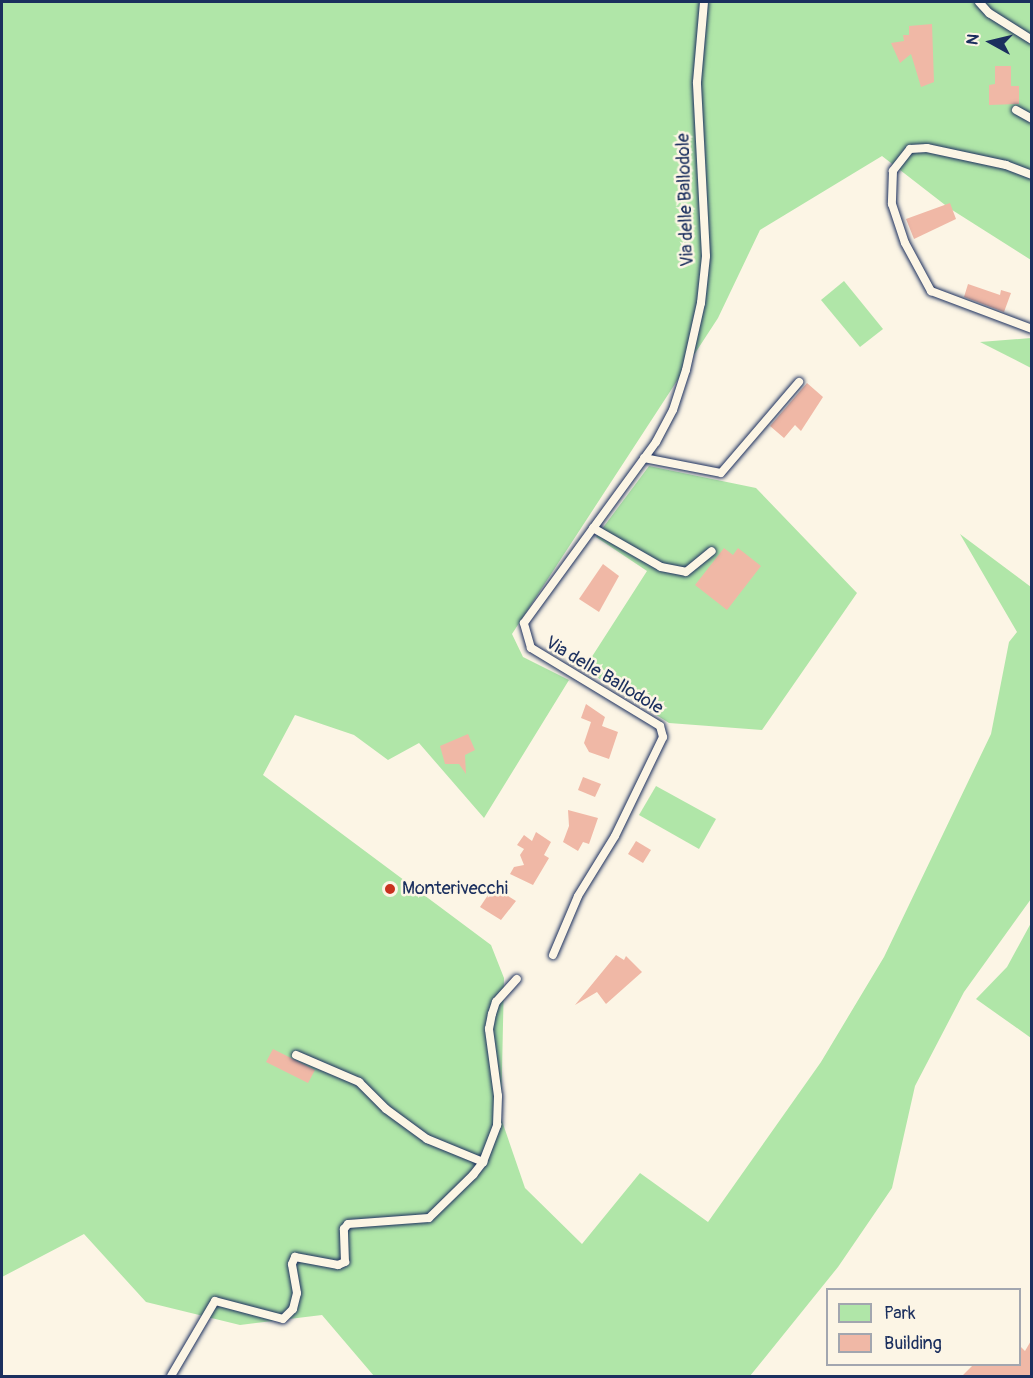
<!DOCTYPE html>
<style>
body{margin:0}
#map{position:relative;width:1033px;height:1378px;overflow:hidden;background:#fcf5e5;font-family:Pangolin,sans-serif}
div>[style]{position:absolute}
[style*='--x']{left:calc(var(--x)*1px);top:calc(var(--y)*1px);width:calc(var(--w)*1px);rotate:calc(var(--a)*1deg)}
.green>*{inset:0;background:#b0e6a8}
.building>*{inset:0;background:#f0b8a6}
.roads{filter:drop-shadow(0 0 2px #1b2f5e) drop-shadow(0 0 2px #1b2f5e)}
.lane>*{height:8px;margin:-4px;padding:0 4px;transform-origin:4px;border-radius:4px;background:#fcf5e5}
.dots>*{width:16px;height:16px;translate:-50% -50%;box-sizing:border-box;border:3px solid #fcf5e5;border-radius:50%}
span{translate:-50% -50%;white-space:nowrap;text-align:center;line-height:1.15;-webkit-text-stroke:5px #fcf5e5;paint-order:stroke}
.street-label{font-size:18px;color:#1b2f5e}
.poi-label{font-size:18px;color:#1b2f5e}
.left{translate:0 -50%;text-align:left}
.frame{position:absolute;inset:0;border:3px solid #1b2f5e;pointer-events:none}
.legend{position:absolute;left:826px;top:1288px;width:195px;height:78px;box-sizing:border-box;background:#fcf5e5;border:2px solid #a2a6af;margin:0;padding:8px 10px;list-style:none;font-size:18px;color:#1b2f5e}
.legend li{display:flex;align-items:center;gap:12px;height:30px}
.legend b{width:30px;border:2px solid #a2a6af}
.north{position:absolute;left:961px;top:12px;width:60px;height:60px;-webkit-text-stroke:4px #fcf5e5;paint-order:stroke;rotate:278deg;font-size:16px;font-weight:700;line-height:24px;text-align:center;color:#1b2f5e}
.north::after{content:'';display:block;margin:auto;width:21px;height:27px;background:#1b2f5e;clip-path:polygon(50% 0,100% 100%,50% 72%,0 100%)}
</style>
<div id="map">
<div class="green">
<div style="clip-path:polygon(2px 2px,1031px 2px,1031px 260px,949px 208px,882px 156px,760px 230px,718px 318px,512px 634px,523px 657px,569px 680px,484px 818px,419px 743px,388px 760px,354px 735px,295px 715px,263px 775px,491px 945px,504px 978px,501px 1118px,525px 1188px,582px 1244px,640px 1173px,708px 1222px,821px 1062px,884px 957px,991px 734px,1009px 642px,1017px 632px,960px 534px,1031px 587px,1031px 899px,964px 992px,915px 1086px,892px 1188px,838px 1267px,750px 1376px,374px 1376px,322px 1315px,240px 1325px,146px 1302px,84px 1234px,2px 1277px)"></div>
<div style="clip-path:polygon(844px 281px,883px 329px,860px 347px,821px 300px)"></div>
<div style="clip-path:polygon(1031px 338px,1031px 368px,980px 342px)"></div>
<div style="clip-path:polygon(649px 466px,756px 488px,857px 593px,762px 730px,669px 723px,584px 669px,647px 571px,596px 537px)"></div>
<div style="clip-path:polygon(656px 786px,716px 819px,699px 849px,639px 815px)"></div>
<div style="clip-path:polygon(1031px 923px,1031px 1038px,976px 999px,1007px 967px)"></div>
</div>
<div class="building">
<div style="clip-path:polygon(932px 24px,934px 82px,921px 87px,911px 54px,900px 63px,891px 43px,904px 41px,903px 35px,909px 35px,909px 26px)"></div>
<div style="clip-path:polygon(995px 66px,1011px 66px,1011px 86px,1019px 86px,1019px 104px,989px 105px,989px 85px,995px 84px)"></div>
<div style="clip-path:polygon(950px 203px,956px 219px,914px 239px,906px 219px)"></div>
<div style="clip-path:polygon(968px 284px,1000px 295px,1001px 290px,1011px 293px,1004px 312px,964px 297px)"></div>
<div style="clip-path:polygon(807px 383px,823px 397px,801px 431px,795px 425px,784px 438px,770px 426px)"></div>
<div style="clip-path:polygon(724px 548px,733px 555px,738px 548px,761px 566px,727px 610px,695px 585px)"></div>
<div style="clip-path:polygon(603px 564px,619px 576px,599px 612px,579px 599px)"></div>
<div style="clip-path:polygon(586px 704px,605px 717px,602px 726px,618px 732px,609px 759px,589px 752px,584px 743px,591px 722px,581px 718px)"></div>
<div style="clip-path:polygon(468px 734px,475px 750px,465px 755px,466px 774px,459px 764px,445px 764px,440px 746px)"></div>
<div style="clip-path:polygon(583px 777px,601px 784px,595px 797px,578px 790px)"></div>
<div style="clip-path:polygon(568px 810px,598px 818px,589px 844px,583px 842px,578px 851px,563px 842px,569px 826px)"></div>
<div style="clip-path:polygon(536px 832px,551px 842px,544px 855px,549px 858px,533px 885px,510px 874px,514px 867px,524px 865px,520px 855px,524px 849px,517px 845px,524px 835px,532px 841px)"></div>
<div style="clip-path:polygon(636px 841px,651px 850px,643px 863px,628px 854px)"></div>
<div style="clip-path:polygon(500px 891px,516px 901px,501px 920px,480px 907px,490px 892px,497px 896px)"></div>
<div style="clip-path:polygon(616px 955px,624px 960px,626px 956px,642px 972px,606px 1004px,597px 992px,575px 1005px)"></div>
<div style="clip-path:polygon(273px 1049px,315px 1070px,308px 1083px,266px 1062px)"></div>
<div style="clip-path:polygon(1032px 1339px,1032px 1377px,961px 1377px,973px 1365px,1020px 1365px,1020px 1346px,1025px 1351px)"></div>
</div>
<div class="roads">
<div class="lane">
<div style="--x:979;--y:2;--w:15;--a:48"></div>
<div style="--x:989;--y:13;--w:51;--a:32.1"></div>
<div style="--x:1016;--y:110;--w:18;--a:29"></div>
<div style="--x:1032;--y:175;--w:28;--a:-159"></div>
<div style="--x:1006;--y:165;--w:81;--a:-167.9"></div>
<div style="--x:927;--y:148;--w:17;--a:177"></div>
<div style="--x:910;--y:149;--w:28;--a:128"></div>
<div style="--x:893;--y:171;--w:33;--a:92"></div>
<div style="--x:892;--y:204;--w:41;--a:71.6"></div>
<div style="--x:905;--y:243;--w:55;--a:61.6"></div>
<div style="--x:931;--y:291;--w:108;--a:20.6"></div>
<div style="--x:644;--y:458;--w:78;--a:11"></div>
<div style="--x:721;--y:473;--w:120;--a:-49.4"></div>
<div style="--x:593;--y:528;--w:78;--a:29.8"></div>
<div style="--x:661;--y:567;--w:25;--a:11"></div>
<div style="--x:686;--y:572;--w:33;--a:-39"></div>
<div style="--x:553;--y:955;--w:64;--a:-67"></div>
<div style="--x:578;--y:896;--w:70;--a:-58.3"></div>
<div style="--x:615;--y:836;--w:110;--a:-64.1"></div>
<div style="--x:663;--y:737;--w:11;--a:-105"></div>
<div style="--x:660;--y:726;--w:151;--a:-148.8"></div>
<div style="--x:531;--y:648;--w:26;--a:-106"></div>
<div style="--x:524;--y:623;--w:224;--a:-53.9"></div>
<div style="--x:656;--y:442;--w:36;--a:-62"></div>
<div style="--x:673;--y:410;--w:42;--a:-72"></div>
<div style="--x:686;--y:370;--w:69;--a:-77.4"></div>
<div style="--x:701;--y:303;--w:47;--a:-83.9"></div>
<div style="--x:706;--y:256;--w:174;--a:-93"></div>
<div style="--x:697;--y:82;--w:80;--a:-85"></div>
<div style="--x:296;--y:1055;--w:69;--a:23.2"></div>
<div style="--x:359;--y:1082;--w:38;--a:45"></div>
<div style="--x:386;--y:1109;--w:51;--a:36.2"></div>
<div style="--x:427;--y:1139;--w:61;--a:22.3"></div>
<div style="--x:171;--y:1376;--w:87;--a:-59.6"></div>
<div style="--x:215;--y:1301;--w:70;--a:14.8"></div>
<div style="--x:283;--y:1319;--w:14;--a:-45"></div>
<div style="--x:293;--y:1309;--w:16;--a:-76"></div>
<div style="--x:297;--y:1293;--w:29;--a:-100"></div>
<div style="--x:292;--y:1264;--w:8;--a:-67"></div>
<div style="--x:295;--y:1257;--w:44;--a:10.5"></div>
<div style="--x:338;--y:1265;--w:8;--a:-23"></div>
<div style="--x:345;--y:1262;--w:33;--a:-92"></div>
<div style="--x:344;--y:1229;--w:6;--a:-51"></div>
<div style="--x:348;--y:1224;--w:81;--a:-4.2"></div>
<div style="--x:429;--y:1218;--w:62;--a:-44.3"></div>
<div style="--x:473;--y:1175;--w:16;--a:-52"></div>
<div style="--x:483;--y:1162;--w:40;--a:-69"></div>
<div style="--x:497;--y:1125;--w:29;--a:-88"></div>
<div style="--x:498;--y:1096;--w:68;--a:-97.7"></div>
<div style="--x:489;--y:1029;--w:15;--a:-79"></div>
<div style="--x:492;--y:1014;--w:13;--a:-72"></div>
<div style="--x:496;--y:1002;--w:31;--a:-48"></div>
</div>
</div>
<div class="dots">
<div style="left:390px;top:889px;background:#c8321e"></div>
</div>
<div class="street-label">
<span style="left:686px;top:200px;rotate:-92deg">Via delle Ballodole</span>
<span style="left:604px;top:676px;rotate:31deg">Via delle Ballodole</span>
</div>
<div class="poi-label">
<span class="left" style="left:402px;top:889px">Monterivecchi</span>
</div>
<div class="frame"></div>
<ul class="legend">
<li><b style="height:16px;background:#b0e6a8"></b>Park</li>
<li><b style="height:16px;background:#f0b8a6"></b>Building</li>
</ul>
<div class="north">N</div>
</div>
